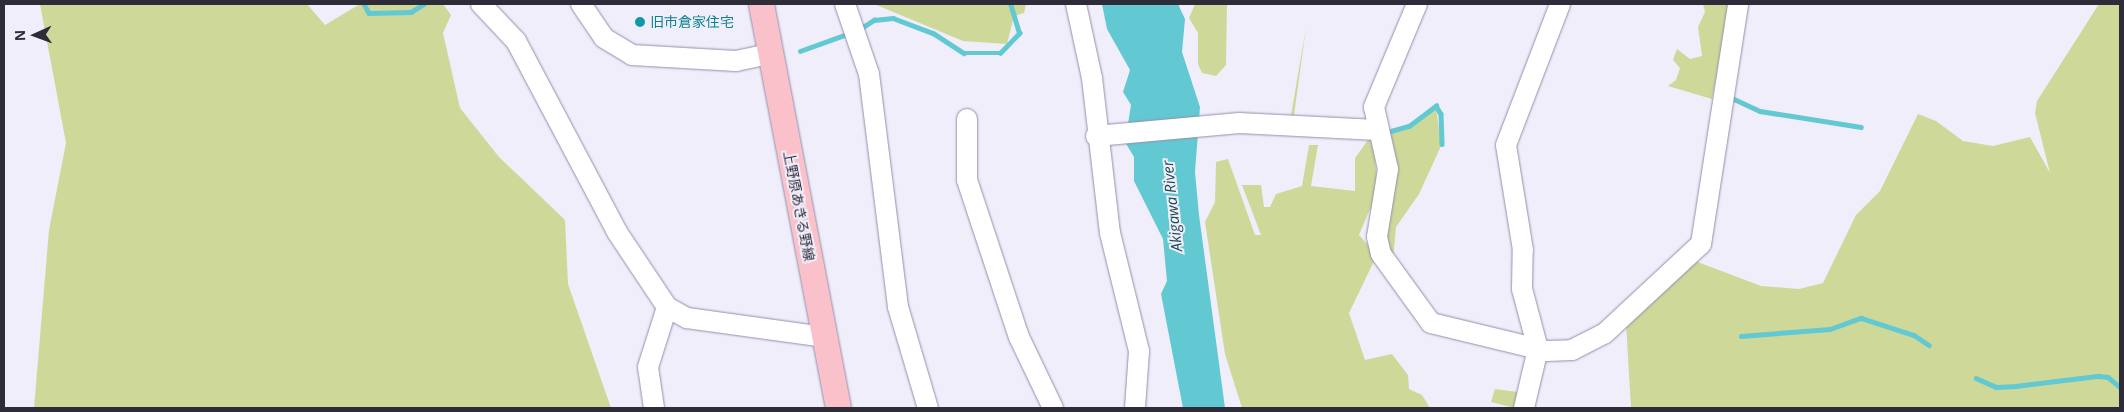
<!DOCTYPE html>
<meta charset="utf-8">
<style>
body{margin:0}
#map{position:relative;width:2124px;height:412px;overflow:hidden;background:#f0eefb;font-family:"Open Sans","Noto Sans JP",sans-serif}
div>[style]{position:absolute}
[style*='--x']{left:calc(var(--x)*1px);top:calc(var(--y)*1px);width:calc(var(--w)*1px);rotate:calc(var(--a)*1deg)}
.green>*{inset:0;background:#ced899}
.water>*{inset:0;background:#62c9d2}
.stream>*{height:4.5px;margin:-2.25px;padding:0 2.25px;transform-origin:2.25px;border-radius:2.25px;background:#62c9d2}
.roads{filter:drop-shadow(0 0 1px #948eac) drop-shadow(0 0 1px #948eac)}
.minor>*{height:20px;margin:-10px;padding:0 10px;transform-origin:10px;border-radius:10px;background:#fff}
.major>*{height:25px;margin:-12.5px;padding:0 12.5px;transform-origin:12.5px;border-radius:12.5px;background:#fbc1ca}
.dots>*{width:14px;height:14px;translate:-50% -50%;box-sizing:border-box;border:2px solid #f0eefb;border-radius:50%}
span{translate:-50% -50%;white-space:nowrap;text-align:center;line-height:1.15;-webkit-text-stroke:4px #f0eefb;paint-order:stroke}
.culture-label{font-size:14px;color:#0d838f}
.left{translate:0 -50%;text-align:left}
.street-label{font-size:14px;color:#2f2c39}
.water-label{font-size:15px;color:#1c4b4f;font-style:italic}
.frame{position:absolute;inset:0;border:5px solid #2f2c39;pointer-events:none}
.north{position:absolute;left:10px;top:10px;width:50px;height:50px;-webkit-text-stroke:4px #f0eefb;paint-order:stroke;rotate:268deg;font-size:14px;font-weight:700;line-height:20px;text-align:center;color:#2f2c39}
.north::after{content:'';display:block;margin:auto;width:18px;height:22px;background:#2f2c39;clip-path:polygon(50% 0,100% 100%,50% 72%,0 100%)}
</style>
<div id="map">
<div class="green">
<div style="clip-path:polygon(40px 4px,307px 4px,325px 25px,360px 4px,443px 4px,451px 15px,443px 33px,460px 108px,499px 157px,565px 220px,568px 284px,611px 408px,34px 408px,49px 230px,66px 143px)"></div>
<div style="clip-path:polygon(874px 4px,1026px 4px,1024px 13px,1014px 16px,1007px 44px,963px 41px)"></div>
<div style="clip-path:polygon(1195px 4px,1227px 4px,1226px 65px,1216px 76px,1202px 73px,1198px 64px,1198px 33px,1189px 18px)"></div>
<div style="clip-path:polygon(1703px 4px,1730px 4px,1712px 99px,1668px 86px,1676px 80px,1680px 68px,1673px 60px,1677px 49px,1690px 59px,1702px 56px,1698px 27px,1705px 12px)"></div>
<div style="clip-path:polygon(2099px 4px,2120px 4px,2120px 408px,1631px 408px,1626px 323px,1695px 261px,1761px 286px,1799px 289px,1823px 283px,1856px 215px,1880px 191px,1918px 114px,1936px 121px,1963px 141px,1993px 146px,2030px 137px,2050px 173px,2035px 113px,2037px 101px)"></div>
<div style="clip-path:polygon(1306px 28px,1293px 122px,1290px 121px)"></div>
<div style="clip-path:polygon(1436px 107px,1441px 146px,1419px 194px,1396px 227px,1393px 262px,1382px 227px,1382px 134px,1403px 130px)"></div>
<div style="clip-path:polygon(1373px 133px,1379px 208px,1370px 209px,1359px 235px,1377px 255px,1349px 313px,1365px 360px,1392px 354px,1408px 375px,1409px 389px,1422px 395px,1430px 408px,1242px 408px,1225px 354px,1205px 222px,1215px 202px,1216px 162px,1228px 159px,1255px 235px,1261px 235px,1242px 185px,1261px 185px,1264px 207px,1270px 207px,1276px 194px,1302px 186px,1309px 145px,1318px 145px,1311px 186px,1355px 191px,1355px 158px)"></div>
<div style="clip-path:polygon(1495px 389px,1518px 392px,1515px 408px,1491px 402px)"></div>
</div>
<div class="water">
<div style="clip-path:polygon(1102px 4px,1178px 4px,1185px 19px,1182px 52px,1200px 107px,1195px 172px,1199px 215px,1225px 408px,1183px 408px,1161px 294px,1167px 281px,1163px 239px,1134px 181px,1134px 157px,1125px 142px,1131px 105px,1123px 92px,1130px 70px,1107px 29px)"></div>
</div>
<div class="stream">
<div style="--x:364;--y:4;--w:10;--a:61"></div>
<div style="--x:369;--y:13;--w:42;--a:-1.4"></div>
<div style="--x:411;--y:12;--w:15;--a:-32"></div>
<div style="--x:860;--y:29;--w:17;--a:-33"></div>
<div style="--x:874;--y:20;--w:19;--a:-6"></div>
<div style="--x:893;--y:18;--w:43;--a:20.6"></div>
<div style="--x:933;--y:33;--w:37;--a:33"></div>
<div style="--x:964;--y:53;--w:36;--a:0"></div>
<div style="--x:1000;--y:53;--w:28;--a:-46"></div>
<div style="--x:1019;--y:33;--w:30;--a:-107"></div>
<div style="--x:800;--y:51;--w:53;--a:-19.8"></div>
<div style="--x:1732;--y:98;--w:31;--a:25"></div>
<div style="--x:1760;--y:111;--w:102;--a:9"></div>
<div style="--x:1384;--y:133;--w:26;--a:-16"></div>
<div style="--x:1409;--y:126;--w:34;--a:-37"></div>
<div style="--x:1436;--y:106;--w:9;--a:58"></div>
<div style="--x:1441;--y:114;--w:30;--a:88"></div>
<div style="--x:1741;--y:336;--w:89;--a:-4.5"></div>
<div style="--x:1830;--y:329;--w:33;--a:-20"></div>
<div style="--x:1861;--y:318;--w:56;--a:17.8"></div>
<div style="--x:1914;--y:335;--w:18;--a:34"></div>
<div style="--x:1976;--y:378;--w:22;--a:24"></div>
<div style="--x:1996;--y:387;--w:20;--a:-3"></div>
<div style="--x:2016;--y:386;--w:83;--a:-7"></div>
<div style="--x:2098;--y:376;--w:10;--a:6"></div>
<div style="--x:2108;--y:377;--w:16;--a:40"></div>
</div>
<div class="roads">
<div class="minor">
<div style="--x:481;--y:4;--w:51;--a:46.6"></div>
<div style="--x:516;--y:41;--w:216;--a:62.1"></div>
<div style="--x:617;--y:232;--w:90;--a:56.3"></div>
<div style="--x:667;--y:307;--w:23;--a:29"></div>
<div style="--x:687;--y:318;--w:138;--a:7.9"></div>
<div style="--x:581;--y:4;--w:41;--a:55.9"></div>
<div style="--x:604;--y:38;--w:33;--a:31"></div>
<div style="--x:632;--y:55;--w:104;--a:3.3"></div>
<div style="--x:736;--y:61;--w:35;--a:-12"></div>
<div style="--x:845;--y:4;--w:74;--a:71.1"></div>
<div style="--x:869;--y:74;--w:235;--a:82.9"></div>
<div style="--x:898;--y:307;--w:105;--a:73.5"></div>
<div style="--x:1076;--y:4;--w:76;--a:77.8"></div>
<div style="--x:1092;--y:78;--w:156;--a:83.4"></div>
<div style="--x:1110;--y:233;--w:122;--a:76.2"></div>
<div style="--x:1139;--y:351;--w:57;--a:94"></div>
<div style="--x:1417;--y:4;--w:112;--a:112.7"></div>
<div style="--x:1374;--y:107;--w:64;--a:77.3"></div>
<div style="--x:1388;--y:169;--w:69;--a:99.2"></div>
<div style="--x:1377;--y:237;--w:17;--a:77"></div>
<div style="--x:1381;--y:254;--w:85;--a:54.1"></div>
<div style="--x:1431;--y:323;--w:119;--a:13.6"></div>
<div style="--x:1547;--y:351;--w:25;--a:-2"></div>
<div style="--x:1572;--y:350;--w:36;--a:-27"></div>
<div style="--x:1604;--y:334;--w:132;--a:-42.9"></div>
<div style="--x:1701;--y:244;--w:243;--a:-81.2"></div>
<div style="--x:967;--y:119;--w:61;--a:90"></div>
<div style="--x:967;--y:180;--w:165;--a:71.7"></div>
<div style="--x:1019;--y:337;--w:79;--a:64.4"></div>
<div style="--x:1096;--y:136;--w:144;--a:-5.2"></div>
<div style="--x:1239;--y:123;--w:138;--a:2.9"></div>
<div style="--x:654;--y:408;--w:41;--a:-98.3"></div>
<div style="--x:648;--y:367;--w:63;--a:-72.4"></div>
<div style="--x:1524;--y:408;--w:61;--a:-76.7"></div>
<div style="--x:1538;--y:349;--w:62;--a:-104.9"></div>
<div style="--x:1522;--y:289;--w:39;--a:-89"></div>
<div style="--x:1523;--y:250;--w:106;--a:-99.2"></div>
<div style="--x:1506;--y:145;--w:151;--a:-69"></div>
</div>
<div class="major">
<div style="--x:761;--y:4;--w:411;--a:79.2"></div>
</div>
</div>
<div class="dots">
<div style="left:640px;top:22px;background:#0f9aa8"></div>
</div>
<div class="culture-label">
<span class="left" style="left:650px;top:22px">旧市倉家住宅</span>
</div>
<div class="street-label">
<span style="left:799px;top:206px;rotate:79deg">上野原あきる野線</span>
</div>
<div class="water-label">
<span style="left:1172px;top:206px;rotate:-96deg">Akigawa River</span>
</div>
<div class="frame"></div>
<div class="north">N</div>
</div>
